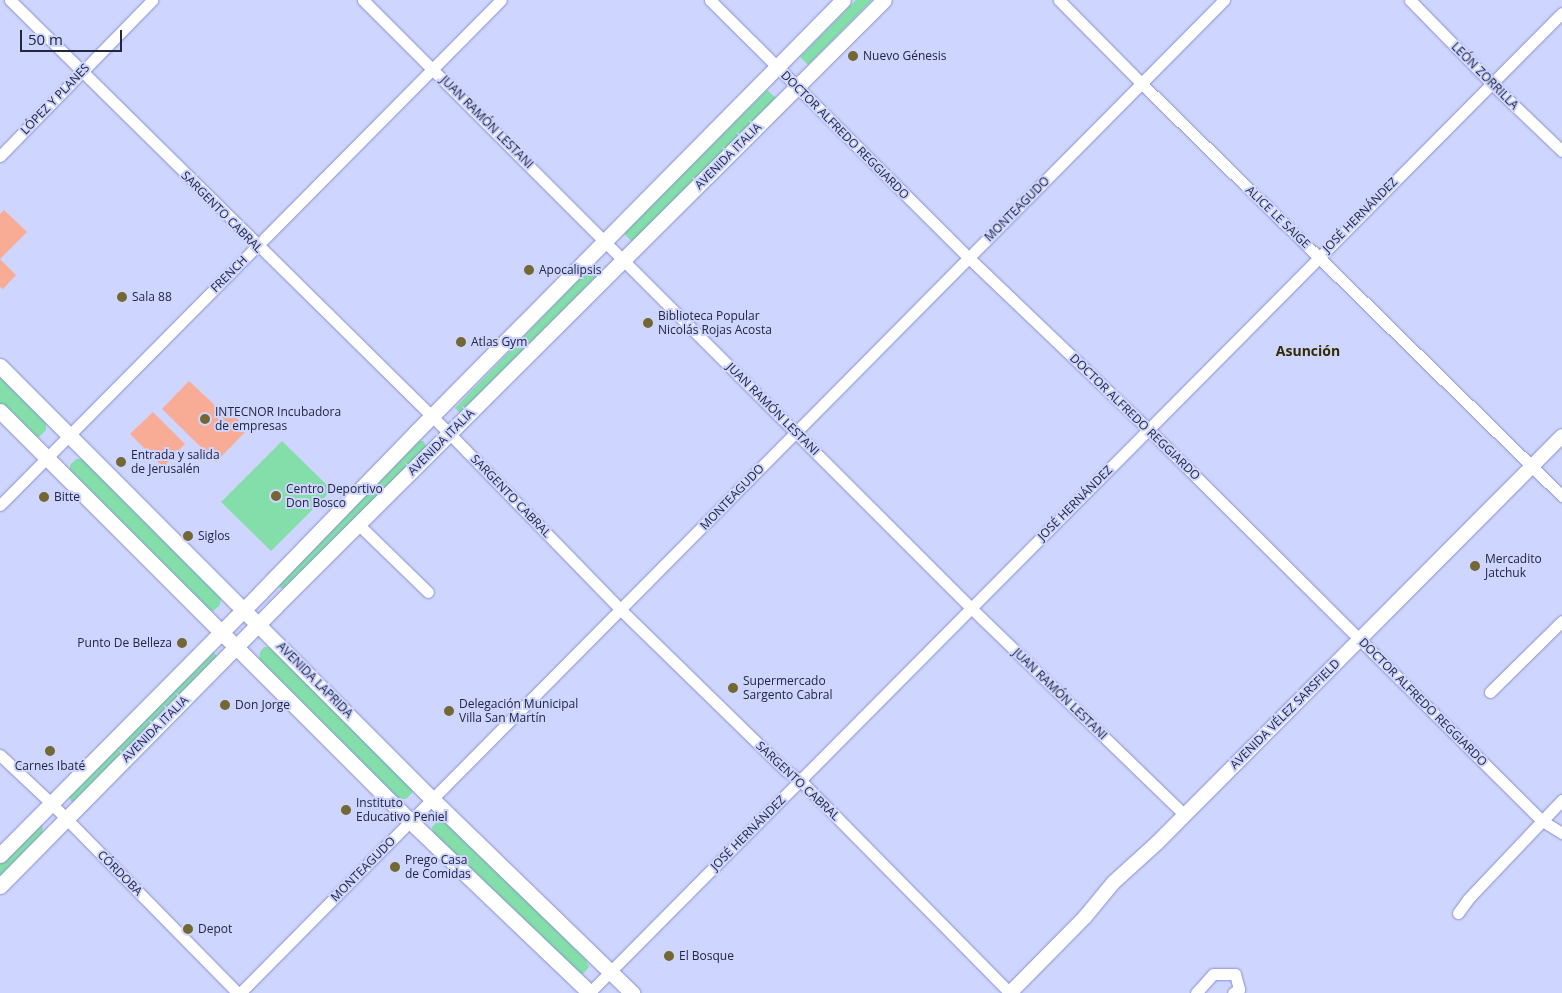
<!DOCTYPE html>
<meta charset="utf-8">
<style>
body{margin:0}
#map{position:relative;width:1562px;height:993px;overflow:hidden;background:#ced5fe;font-family:"Open Sans",sans-serif}
div>[style]{position:absolute}
[style*='--x']{left:calc(var(--x)*1px);top:calc(var(--y)*1px);width:calc(var(--w)*1px);rotate:calc(var(--a)*1deg)}
.green>*{inset:0;background:#83dea9}
.building>*{inset:0;background:#f8ac96}
.roads{filter:drop-shadow(0 0 1px #8790d0) drop-shadow(0 0 1px #8790d0)}
.minor>*{height:11px;margin:-5.5px;padding:0 5.5px;transform-origin:5.5px;border-radius:5.5px;background:#fff}
.tertiary>*{height:14px;margin:-7px;padding:0 7px;transform-origin:7px;border-radius:7px;background:#fff}
.secondary>*{height:15px;margin:-7.5px;padding:0 7.5px;transform-origin:7.5px;border-radius:7.5px;background:#fff}
.dots>*{width:14px;height:14px;translate:-50% -50%;box-sizing:border-box;border:2px solid #ced5fe;border-radius:50%}
span{translate:-50% -50%;white-space:nowrap;text-align:center;line-height:1.15;-webkit-text-stroke:4px #ced5fe;paint-order:stroke}
.poi-label{font-size:12px;color:#232640}
.left{translate:0 -50%;text-align:left}
.right{translate:-100% -50%;text-align:right}
.street-label{font-size:12px;color:#232640}
.neighbourhood-label{font-size:14px;color:#342b00;font-weight:700}
.scale{position:absolute;left:20px;top:30px;width:102px;height:22px;box-sizing:border-box;border:2px solid #232640;border-top:0;padding-left:6px;font-size:15px;line-height:18px;white-space:nowrap;color:#232640;-webkit-text-stroke:4px #ced5fe;paint-order:stroke}
</style>
<div id="map">
<div class="green">
<div style="clip-path:polygon(856px 0,872px 0,808px 65px,800px 57px)"></div>
<div style="clip-path:polygon(767px 90px,776px 98px,632px 242px,624px 233px)"></div>
<div style="clip-path:polygon(590px 268px,598px 274px,462px 415px,455px 408px)"></div>
<div style="clip-path:polygon(0 377px,46px 423px,46px 430px,39px 437px,32px 436px,0 404px)"></div>
<div style="clip-path:polygon(282px 441px,332px 490px,271px 551px,221px 502px)"></div>
<div style="clip-path:polygon(419px 441px,423px 441px,427px 447px,285px 590px,279px 587px,279px 584px)"></div>
<div style="clip-path:polygon(76px 459px,83px 459px,221px 596px,220px 605px,213px 611px,207px 610px,70px 472px,70px 465px)"></div>
<div style="clip-path:polygon(264px 647px,273px 647px,412px 785px,412px 793px,406px 799px,397px 799px,259px 661px,260px 652px)"></div>
<div style="clip-path:polygon(213px 651px,218px 658px,76px 803px,72px 802px,68px 796px)"></div>
<div style="clip-path:polygon(439px 820px,447px 821px,586px 960px,589px 967px,583px 974px,574px 973px,433px 833px,432px 827px)"></div>
<div style="clip-path:polygon(42px 824px,43px 833px,0 877px,0 862px,36px 826px)"></div>
</div>
<div class="building">
<div style="clip-path:polygon(4px 210px,27px 232px,0 259px,0 214px)"></div>
<div style="clip-path:polygon(0 259px,16px 275px,3px 289px,0 287px)"></div>
<div style="clip-path:polygon(189px 381px,220px 410px,224px 406px,248px 429px,216px 462px,162px 409px)"></div>
<div style="clip-path:polygon(153px 412px,185px 444px,163px 467px,130px 434px)"></div>
</div>
<div class="roads">
<div class="minor">
<div style="--x:10;--y:0;--w:617;--a:44.61"></div>
<div style="--x:449;--y:433;--w:247;--a:45.8"></div>
<div style="--x:621;--y:610;--w:229;--a:44.3"></div>
<div style="--x:785;--y:770;--w:18;--a:34"></div>
<div style="--x:800;--y:780;--w:299;--a:45.4"></div>
<div style="--x:363;--y:0;--w:858;--a:45"></div>
<div style="--x:970;--y:607;--w:299;--a:44.1"></div>
<div style="--x:710;--y:0;--w:366;--a:44.9"></div>
<div style="--x:969;--y:258;--w:248;--a:43.7"></div>
<div style="--x:1148;--y:429;--w:554;--a:44.85"></div>
<div style="--x:1541;--y:820;--w:25;--a:32"></div>
<div style="--x:1059;--y:0;--w:117;--a:45.3"></div>
<div style="--x:1141;--y:83;--w:590;--a:44.45"></div>
<div style="--x:1410;--y:0;--w:116;--a:45.7"></div>
<div style="--x:1491;--y:83;--w:98;--a:43.8"></div>
<div style="--x:0;--y:156;--w:218;--a:-45.7"></div>
<div style="--x:0;--y:505;--w:711;--a:-45.23"></div>
<div style="--x:359;--y:525;--w:96;--a:44.2"></div>
<div style="--x:1490;--y:692;--w:101;--a:-44.6"></div>
<div style="--x:0;--y:755;--w:70;--a:43.3"></div>
<div style="--x:51;--y:803;--w:267;--a:45.5"></div>
<div style="--x:1458;--y:913;--w:17;--a:-54"></div>
<div style="--x:1468;--y:899;--w:137;--a:-46.5"></div>
<div style="--x:240;--y:993;--w:1398;--a:-45.26"></div>
<div style="--x:589;--y:993;--w:1381;--a:-45.21"></div>
<div style="--x:1196;--y:993;--w:25;--a:-48"></div>
<div style="--x:1213;--y:974;--w:22;--a:0"></div>
<div style="--x:1235;--y:974;--w:16;--a:75"></div>
<div style="--x:1239;--y:989;--w:7;--a:146"></div>
</div>
<div class="tertiary">
<div style="--x:1010;--y:993;--w:107;--a:-45.4"></div>
<div style="--x:1085;--y:917;--w:45;--a:-50.4"></div>
<div style="--x:1114;--y:882;--w:58;--a:-42.2"></div>
<div style="--x:1157;--y:843;--w:574;--a:-45.14"></div>
</div>
<div class="secondary">
<div style="--x:0;--y:366;--w:612;--a:45.07"></div>
<div style="--x:432;--y:799;--w:279;--a:44.1"></div>
<div style="--x:0;--y:411;--w:580;--a:45"></div>
<div style="--x:410;--y:821;--w:249;--a:43.7"></div>
<div style="--x:0;--y:855;--w:369;--a:-45.2"></div>
<div style="--x:260;--y:593;--w:224;--a:-45.9"></div>
<div style="--x:416;--y:432;--w:607;--a:-45.33"></div>
<div style="--x:0;--y:886;--w:393;--a:-45.4"></div>
<div style="--x:276;--y:606;--w:858;--a:-44.91"></div>
</div>
</div>
<div class="dots">
<div style="left:853px;top:56px;background:#736734"></div>
<div style="left:529px;top:270px;background:#736734"></div>
<div style="left:122px;top:297px;background:#736734"></div>
<div style="left:648px;top:323px;background:#736734"></div>
<div style="left:461px;top:342px;background:#736734"></div>
<div style="left:205px;top:419px;background:#736734"></div>
<div style="left:121px;top:462px;background:#736734"></div>
<div style="left:276px;top:496px;background:#736734"></div>
<div style="left:44px;top:497px;background:#736734"></div>
<div style="left:188px;top:536px;background:#736734"></div>
<div style="left:1475px;top:566px;background:#736734"></div>
<div style="left:182px;top:643px;background:#736734"></div>
<div style="left:733px;top:688px;background:#736734"></div>
<div style="left:225px;top:705px;background:#736734"></div>
<div style="left:449px;top:711px;background:#736734"></div>
<div style="left:50px;top:751px;background:#736734"></div>
<div style="left:346px;top:810px;background:#736734"></div>
<div style="left:395px;top:867px;background:#736734"></div>
<div style="left:188px;top:929px;background:#736734"></div>
<div style="left:669px;top:956px;background:#736734"></div>
</div>
<div class="poi-label">
<span class="left" style="left:863px;top:56px">Nuevo Génesis</span>
<span class="left" style="left:539px;top:270px">Apocalipsis</span>
<span class="left" style="left:132px;top:297px">Sala 88</span>
<span class="left" style="left:658px;top:323px">Biblioteca Popular<br>Nicolás Rojas Acosta</span>
<span class="left" style="left:471px;top:342px">Atlas Gym</span>
<span class="left" style="left:215px;top:419px">INTECNOR Incubadora<br>de empresas</span>
<span class="left" style="left:131px;top:462px">Entrada y salida<br>de Jerusalén</span>
<span class="left" style="left:286px;top:496px">Centro Deportivo<br>Don Bosco</span>
<span class="left" style="left:54px;top:497px">Bitte</span>
<span class="left" style="left:198px;top:536px">Siglos</span>
<span class="left" style="left:1485px;top:566px">Mercadito<br>Jatchuk</span>
<span class="right" style="left:172px;top:643px">Punto De Belleza</span>
<span class="left" style="left:743px;top:688px">Supermercado<br>Sargento Cabral</span>
<span class="left" style="left:459px;top:711px">Delegación Municipal<br>Villa San Martín</span>
<span class="left" style="left:235px;top:705px">Don Jorge</span>
<span style="left:50px;top:766px">Carnes Ibaté</span>
<span class="left" style="left:356px;top:810px">Instituto<br>Educativo Peniel</span>
<span class="left" style="left:405px;top:867px">Prego Casa<br>de Comidas</span>
<span class="left" style="left:198px;top:929px">Depot</span>
<span class="left" style="left:679px;top:956px">El Bosque</span>
</div>
<div class="street-label">
<span style="left:1485px;top:76px;rotate:45deg">LEÓN ZORRILLA</span>
<span style="left:55px;top:99px;rotate:-46deg">LÓPEZ Y PLANES</span>
<span style="left:487px;top:122px;rotate:45deg">JUAN RAMÓN LESTANI</span>
<span style="left:845px;top:135px;rotate:45deg">DOCTOR ALFREDO REGGIARDO</span>
<span style="left:728px;top:156px;rotate:-45deg">AVENIDA ITALIA</span>
<span style="left:1017px;top:209px;rotate:-45deg">MONTEAGUDO</span>
<span style="left:222px;top:212px;rotate:45deg">SARGENTO CABRAL</span>
<span style="left:1360px;top:215px;rotate:-45deg">JOSÉ HERNÁNDEZ</span>
<span style="left:1278px;top:217px;rotate:44deg">ALICE LE SAIGE</span>
<span style="left:229px;top:274px;rotate:-45deg">FRENCH</span>
<span style="left:773px;top:409px;rotate:45deg">JUAN RAMÓN LESTANI</span>
<span style="left:1135px;top:417px;rotate:44deg">DOCTOR ALFREDO REGGIARDO</span>
<span style="left:441px;top:442px;rotate:-45deg">AVENIDA ITALIA</span>
<span style="left:511px;top:496px;rotate:46deg">SARGENTO CABRAL</span>
<span style="left:732px;top:497px;rotate:-46deg">MONTEAGUDO</span>
<span style="left:1075px;top:503px;rotate:-45deg">JOSÉ HERNÁNDEZ</span>
<span style="left:315px;top:680px;rotate:45deg">AVENIDA LAPRIDA</span>
<span style="left:1060px;top:694px;rotate:44deg">JUAN RAMÓN LESTANI</span>
<span style="left:1423px;top:702px;rotate:45deg">DOCTOR ALFREDO REGGIARDO</span>
<span style="left:1285px;top:714px;rotate:-45deg">AVENIDA VÉLEZ SARSFIELD</span>
<span style="left:155px;top:729px;rotate:-45deg">AVENIDA ITALIA</span>
<span style="left:798px;top:781px;rotate:43deg">SARGENTO CABRAL</span>
<span style="left:748px;top:833px;rotate:-45deg">JOSÉ HERNÁNDEZ</span>
<span style="left:363px;top:869px;rotate:-45deg">MONTEAGUDO</span>
<span style="left:120px;top:873px;rotate:45deg">CÓRDOBA</span>
</div>
<div class="neighbourhood-label">
<span style="left:1308px;top:351px">Asunción</span>
</div>
<div class="scale">50 m</div>
</div>
